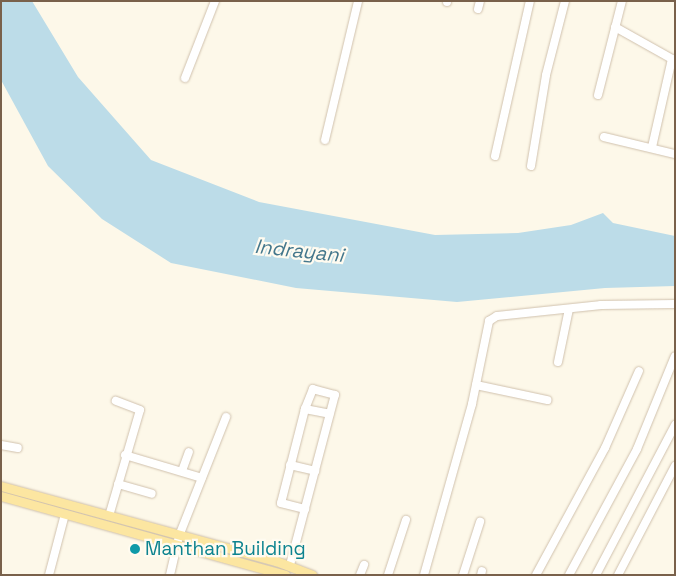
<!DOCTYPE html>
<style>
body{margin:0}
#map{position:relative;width:676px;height:576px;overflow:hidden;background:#fdf8e9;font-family:"Space Grotesk",sans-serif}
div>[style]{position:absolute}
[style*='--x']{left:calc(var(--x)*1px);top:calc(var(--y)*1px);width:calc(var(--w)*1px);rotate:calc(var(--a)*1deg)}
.water>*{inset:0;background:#bcdce8}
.roads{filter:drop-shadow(0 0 1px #d0c1ad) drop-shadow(0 0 1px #d0c1ad)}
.minor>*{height:8px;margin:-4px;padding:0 4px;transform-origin:4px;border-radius:4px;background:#fff}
.major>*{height:9px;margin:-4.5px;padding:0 4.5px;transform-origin:4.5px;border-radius:4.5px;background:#fce6a1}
.dots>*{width:14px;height:14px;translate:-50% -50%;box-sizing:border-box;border:2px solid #fffbf0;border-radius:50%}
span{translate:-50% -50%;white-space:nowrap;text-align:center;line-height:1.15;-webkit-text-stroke:4.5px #fffbf0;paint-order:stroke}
.culture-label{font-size:19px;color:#0d838f}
.left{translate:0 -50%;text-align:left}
.water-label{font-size:20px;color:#44778c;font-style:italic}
.frame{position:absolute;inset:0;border:2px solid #79614b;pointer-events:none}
</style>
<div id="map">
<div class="water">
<div style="clip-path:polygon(1px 1px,32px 1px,78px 77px,151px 160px,259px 202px,435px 235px,518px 233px,571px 225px,603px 213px,613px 223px,675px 236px,675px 286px,605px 288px,457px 302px,296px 288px,171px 263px,102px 219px,48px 166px,1px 80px)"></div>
</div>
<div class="roads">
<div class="minor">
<div style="--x:447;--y:2;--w:1;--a:-90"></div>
<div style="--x:478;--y:9;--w:8;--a:-76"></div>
<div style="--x:615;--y:27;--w:65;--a:29.3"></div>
<div style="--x:185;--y:78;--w:83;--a:-68.7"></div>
<div style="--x:598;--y:95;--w:97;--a:-75.7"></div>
<div style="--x:604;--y:137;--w:73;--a:13.5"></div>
<div style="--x:325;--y:140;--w:143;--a:-76.6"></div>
<div style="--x:652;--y:147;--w:90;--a:-77.2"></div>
<div style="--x:672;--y:59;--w:3;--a:18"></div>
<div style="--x:495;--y:156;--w:159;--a:-77.3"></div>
<div style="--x:531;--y:166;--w:92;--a:-80.6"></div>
<div style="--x:546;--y:75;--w:76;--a:-75.6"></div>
<div style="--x:558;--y:362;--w:54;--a:-78.3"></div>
<div style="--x:476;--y:385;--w:73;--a:11.9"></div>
<div style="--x:305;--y:409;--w:25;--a:11"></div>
<div style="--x:1;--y:445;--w:17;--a:10"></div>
<div style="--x:125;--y:455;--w:80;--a:16.6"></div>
<div style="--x:290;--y:465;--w:26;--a:13"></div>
<div style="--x:182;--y:471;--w:20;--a:-70"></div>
<div style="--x:118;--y:484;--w:35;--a:16"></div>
<div style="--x:109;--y:516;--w:110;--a:-73.7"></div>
<div style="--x:140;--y:410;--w:26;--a:-159"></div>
<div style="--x:290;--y:565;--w:176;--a:-75.2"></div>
<div style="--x:335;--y:395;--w:23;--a:-165"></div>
<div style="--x:313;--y:389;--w:22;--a:112"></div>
<div style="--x:305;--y:409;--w:97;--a:104.3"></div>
<div style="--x:281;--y:503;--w:25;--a:14"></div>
<div style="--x:49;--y:575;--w:63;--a:-75.3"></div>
<div style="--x:170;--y:575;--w:40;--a:-77"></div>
<div style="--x:179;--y:536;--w:128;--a:-68.4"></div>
<div style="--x:360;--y:575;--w:11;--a:-68"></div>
<div style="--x:388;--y:575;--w:58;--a:-71.9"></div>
<div style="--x:424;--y:575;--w:178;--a:-74.3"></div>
<div style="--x:472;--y:404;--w:85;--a:-78.4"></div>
<div style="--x:489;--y:321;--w:9;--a:-32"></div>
<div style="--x:497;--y:316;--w:105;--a:-6"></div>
<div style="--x:601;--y:305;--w:74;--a:-0.8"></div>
<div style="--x:463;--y:575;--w:56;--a:-72.2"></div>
<div style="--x:481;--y:575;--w:4;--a:-76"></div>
<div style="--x:536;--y:575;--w:145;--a:-61.5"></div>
<div style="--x:605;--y:448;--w:84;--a:-66.2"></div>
<div style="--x:569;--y:575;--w:143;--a:-61.6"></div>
<div style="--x:637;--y:449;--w:100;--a:-67.8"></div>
<div style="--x:596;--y:575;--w:170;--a:-62.2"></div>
<div style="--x:618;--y:575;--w:123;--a:-62.4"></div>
</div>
<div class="major">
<div style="--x:1;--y:486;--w:285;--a:15.3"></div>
<div style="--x:276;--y:561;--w:39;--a:21"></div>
<div style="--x:1;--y:496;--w:295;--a:15.5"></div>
</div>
</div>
<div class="dots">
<div style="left:135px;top:549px;background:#0f9aa8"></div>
</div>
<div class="culture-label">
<span class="left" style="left:145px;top:549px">Manthan Building</span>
</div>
<div class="water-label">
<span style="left:299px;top:251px;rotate:6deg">Indrayani</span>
</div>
<div class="frame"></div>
</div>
